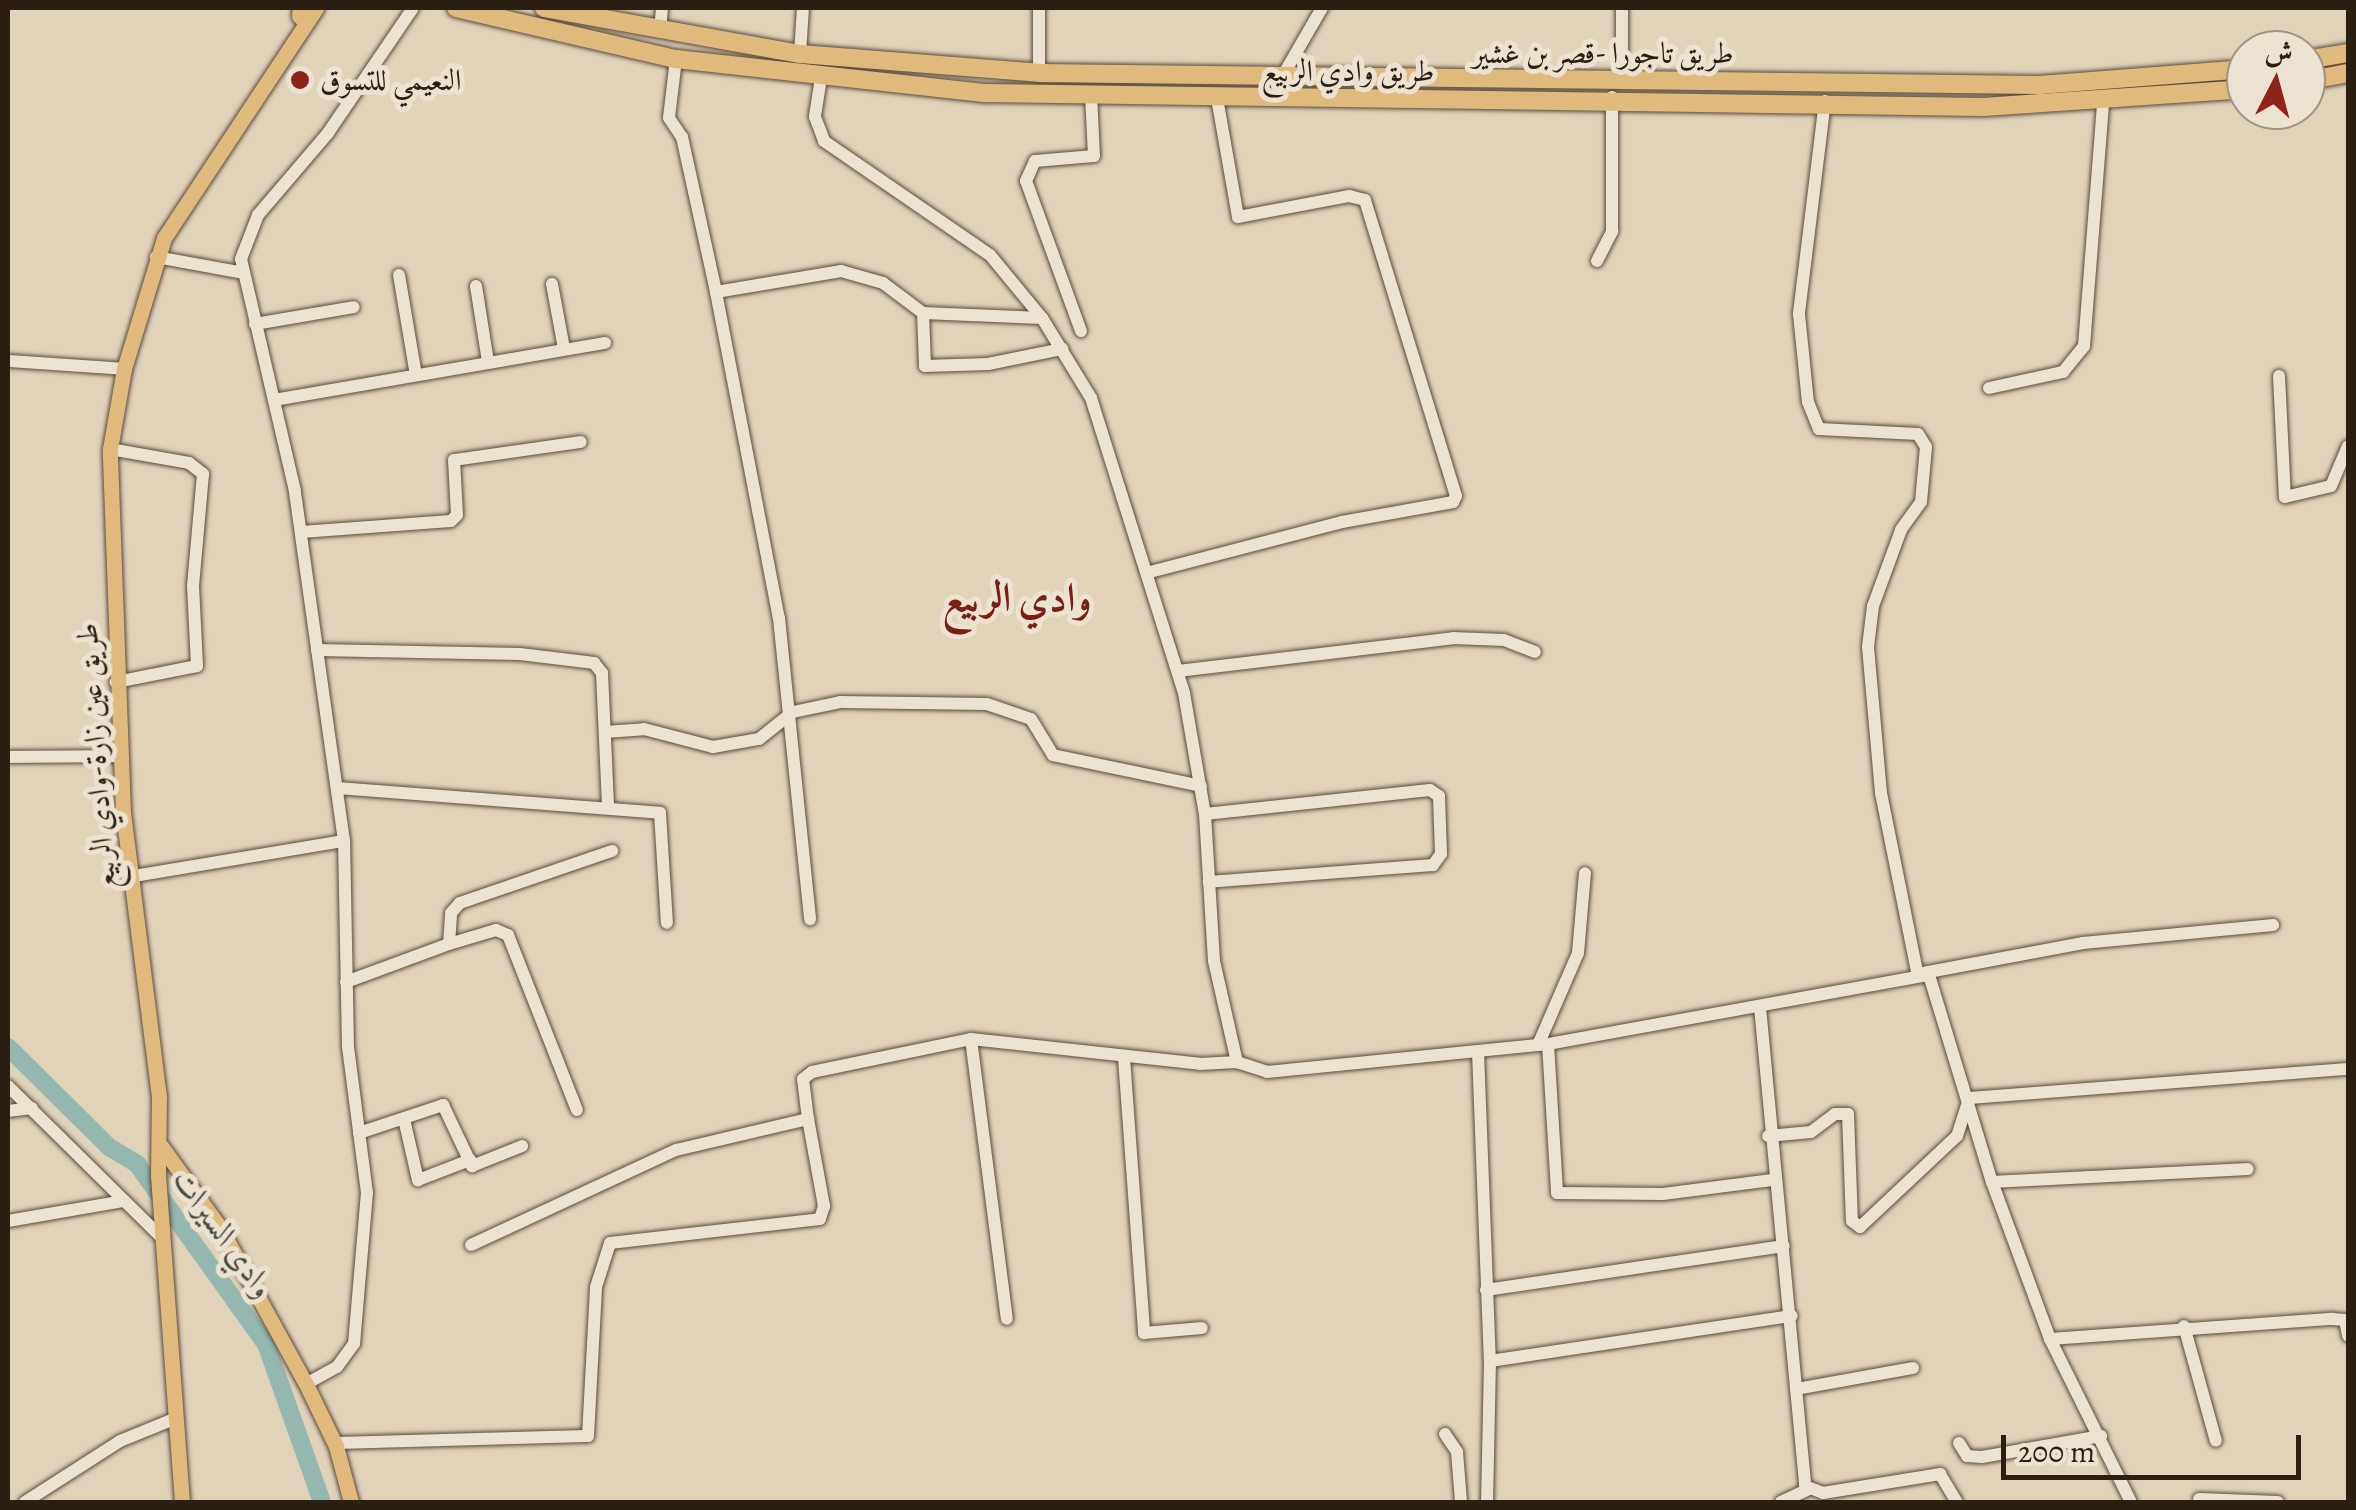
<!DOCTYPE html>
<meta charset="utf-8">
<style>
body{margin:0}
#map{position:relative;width:2356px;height:1510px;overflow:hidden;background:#e1d2ba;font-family:Alegreya,Amiri,serif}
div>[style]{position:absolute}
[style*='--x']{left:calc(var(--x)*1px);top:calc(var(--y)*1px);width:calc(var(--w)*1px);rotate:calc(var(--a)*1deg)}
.river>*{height:18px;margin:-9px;padding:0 9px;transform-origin:9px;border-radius:9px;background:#94b8b0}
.roads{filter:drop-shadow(0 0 2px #584b3c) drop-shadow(0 0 2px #584b3c)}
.minor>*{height:12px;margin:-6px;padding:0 6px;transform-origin:6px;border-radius:6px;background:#ece2d2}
.major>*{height:15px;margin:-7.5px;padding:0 7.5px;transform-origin:7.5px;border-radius:7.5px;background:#e0b97d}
.highway>*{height:18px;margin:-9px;padding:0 9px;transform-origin:9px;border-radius:9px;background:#e0b97d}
.dots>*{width:28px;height:28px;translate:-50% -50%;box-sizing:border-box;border:5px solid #ece2d2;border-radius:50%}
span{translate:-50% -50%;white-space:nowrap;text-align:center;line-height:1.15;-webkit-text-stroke:10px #ece2d2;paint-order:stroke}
.street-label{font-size:30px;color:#2b1e12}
.poi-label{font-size:30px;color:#2b1e12}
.left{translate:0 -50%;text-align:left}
.water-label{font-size:32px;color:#4a4c41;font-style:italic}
.district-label{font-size:40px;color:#7a1f14;font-weight:700}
.frame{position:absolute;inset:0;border:10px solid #2b1e12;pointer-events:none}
.north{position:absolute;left:2226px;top:30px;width:100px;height:100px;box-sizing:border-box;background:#ece2d2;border:2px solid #9f9485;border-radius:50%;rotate:6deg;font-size:28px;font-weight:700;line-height:40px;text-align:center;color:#2b1e12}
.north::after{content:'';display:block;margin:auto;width:35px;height:45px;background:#8f2418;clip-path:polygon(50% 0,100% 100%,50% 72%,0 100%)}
.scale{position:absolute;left:2001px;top:1435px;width:300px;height:45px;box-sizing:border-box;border:5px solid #2b1e12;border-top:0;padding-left:12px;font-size:30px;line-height:35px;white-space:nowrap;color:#2b1e12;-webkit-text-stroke:8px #ece2d2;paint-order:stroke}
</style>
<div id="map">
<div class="river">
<div style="--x:8;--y:1047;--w:142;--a:44.7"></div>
<div style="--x:109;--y:1147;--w:33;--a:31"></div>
<div style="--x:137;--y:1164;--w:221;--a:54.4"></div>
<div style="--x:266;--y:1344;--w:168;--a:70.5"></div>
</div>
<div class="roads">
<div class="minor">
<div style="--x:660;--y:31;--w:23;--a:-85"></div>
<div style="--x:800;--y:54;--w:46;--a:-86.3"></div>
<div style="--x:676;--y:59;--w:59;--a:96.8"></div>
<div style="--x:669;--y:118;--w:23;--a:56"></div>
<div style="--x:682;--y:137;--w:159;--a:77.6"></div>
<div style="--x:716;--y:292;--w:332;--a:79.1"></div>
<div style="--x:779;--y:618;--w:303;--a:84.1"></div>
<div style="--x:1039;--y:73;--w:65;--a:-90"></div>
<div style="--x:1282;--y:77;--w:80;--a:-59.9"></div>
<div style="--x:821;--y:78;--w:39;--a:99"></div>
<div style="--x:815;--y:117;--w:26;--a:69"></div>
<div style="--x:824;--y:141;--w:201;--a:34.5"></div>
<div style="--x:990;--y:255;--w:82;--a:50.5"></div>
<div style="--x:1042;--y:318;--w:94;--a:58.5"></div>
<div style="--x:1091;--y:398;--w:309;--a:72.5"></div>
<div style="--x:1184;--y:693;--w:123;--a:80.2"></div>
<div style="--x:1205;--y:814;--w:147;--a:86.5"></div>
<div style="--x:1214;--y:961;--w:104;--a:77.2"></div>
<div style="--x:1237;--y:1062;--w:32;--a:18"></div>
<div style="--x:1267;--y:1072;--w:282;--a:-5.7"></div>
<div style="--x:1548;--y:1044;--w:387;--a:-10.3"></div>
<div style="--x:1929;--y:975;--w:216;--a:73.1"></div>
<div style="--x:1992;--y:1182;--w:167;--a:69.7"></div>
<div style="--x:2050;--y:1339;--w:182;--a:63.6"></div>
<div style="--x:1622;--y:81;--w:73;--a:-90"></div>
<div style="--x:1825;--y:101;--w:215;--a:97"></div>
<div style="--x:1799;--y:314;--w:88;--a:84.2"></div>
<div style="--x:1808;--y:402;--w:29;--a:68"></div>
<div style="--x:1819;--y:429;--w:99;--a:2.9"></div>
<div style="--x:1918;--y:434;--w:15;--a:58"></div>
<div style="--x:1926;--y:447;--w:55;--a:95.2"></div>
<div style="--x:1921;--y:502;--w:34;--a:126"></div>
<div style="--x:1901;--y:530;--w:81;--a:110.2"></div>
<div style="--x:1873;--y:606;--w:41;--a:97"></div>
<div style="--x:1868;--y:647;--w:147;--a:84.9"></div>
<div style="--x:1881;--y:793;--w:183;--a:78.6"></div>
<div style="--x:156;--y:257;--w:89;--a:10.3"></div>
<div style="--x:1597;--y:261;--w:34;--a:-63"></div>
<div style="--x:1612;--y:231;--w:134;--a:-90"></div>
<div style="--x:399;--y:275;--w:101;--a:80.4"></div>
<div style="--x:552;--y:284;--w:66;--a:79.5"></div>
<div style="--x:476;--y:286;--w:77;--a:81"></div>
<div style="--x:716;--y:292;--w:127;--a:-9.5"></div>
<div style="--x:841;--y:271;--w:44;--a:15.9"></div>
<div style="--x:883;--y:283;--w:50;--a:36.9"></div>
<div style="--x:923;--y:313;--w:119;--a:2.4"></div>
<div style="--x:923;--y:313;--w:53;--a:87.8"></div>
<div style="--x:925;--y:366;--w:63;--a:-1.8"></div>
<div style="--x:988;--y:364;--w:76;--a:-11.5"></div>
<div style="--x:255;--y:324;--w:100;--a:-9.7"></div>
<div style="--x:1081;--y:331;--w:160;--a:-110.1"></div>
<div style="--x:1026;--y:181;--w:22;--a:-66"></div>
<div style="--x:1035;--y:161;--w:59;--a:-4.8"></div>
<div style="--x:1094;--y:156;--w:61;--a:-92.8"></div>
<div style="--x:8;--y:361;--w:116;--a:3.9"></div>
<div style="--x:2279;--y:376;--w:121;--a:87.2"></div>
<div style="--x:2285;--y:497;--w:47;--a:-13.4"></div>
<div style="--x:2331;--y:486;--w:43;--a:-67"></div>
<div style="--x:1989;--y:388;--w:76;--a:-12.2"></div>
<div style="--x:2063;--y:372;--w:33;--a:-51"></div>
<div style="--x:2084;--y:346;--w:244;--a:-85.5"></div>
<div style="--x:274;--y:400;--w:336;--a:-9.8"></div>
<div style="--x:110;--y:449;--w:80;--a:10"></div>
<div style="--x:189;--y:463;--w:18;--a:38"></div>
<div style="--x:203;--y:474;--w:112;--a:95.1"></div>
<div style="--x:193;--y:586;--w:80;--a:87.1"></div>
<div style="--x:197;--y:666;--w:83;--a:168.8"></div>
<div style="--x:301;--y:532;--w:150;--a:-4.2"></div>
<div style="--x:451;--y:521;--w:8;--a:-45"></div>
<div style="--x:457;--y:515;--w:55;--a:-93.1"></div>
<div style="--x:454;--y:460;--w:128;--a:-8.1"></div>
<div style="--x:1150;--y:572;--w:198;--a:-14.6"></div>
<div style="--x:1342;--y:522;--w:113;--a:-10.2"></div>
<div style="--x:1453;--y:502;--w:7;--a:-63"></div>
<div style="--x:1456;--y:496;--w:310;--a:-107.1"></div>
<div style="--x:1365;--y:200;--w:16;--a:-166"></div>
<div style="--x:1349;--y:196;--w:113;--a:169.3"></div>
<div style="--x:1238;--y:217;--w:121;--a:-100"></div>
<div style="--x:317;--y:650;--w:203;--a:1.1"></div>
<div style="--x:520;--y:654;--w:75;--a:6.9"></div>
<div style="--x:594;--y:663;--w:13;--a:51"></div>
<div style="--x:602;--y:673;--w:133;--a:87.4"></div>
<div style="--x:1178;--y:671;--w:277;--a:-6.8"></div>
<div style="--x:1453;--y:638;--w:51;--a:2.2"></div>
<div style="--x:1504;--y:640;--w:33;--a:21"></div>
<div style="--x:605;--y:732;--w:39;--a:-4"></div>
<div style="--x:644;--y:729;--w:71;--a:14.6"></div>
<div style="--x:713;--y:747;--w:47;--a:-9.9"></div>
<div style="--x:759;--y:739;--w:43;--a:-38.5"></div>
<div style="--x:793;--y:712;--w:48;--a:-12"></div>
<div style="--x:840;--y:702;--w:147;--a:0.8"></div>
<div style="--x:987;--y:704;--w:46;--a:18.8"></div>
<div style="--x:1031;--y:719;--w:42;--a:58.6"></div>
<div style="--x:1053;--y:755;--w:151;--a:11.8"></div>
<div style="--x:8;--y:757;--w:112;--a:-0.5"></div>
<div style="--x:337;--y:788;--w:324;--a:4.4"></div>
<div style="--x:660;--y:813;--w:110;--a:86.4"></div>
<div style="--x:1205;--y:814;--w:226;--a:-6.1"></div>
<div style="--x:1430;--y:790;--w:11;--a:34"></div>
<div style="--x:1439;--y:796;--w:58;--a:88"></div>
<div style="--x:1441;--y:854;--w:14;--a:126"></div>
<div style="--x:1433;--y:865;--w:225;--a:175.7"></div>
<div style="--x:128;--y:877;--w:219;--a:-9.5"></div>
<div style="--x:449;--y:944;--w:49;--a:-16.6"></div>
<div style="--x:496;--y:930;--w:13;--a:23"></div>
<div style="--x:508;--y:935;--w:188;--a:68.5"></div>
<div style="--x:1923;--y:973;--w:163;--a:-10.6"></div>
<div style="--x:2083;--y:943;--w:191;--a:-5.4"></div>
<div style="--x:346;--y:982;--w:110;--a:-20.3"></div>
<div style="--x:449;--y:944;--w:31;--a:-86"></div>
<div style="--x:451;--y:913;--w:13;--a:-48"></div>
<div style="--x:460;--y:903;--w:161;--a:-18.9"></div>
<div style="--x:1760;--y:1007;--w:481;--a:84.6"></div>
<div style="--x:1805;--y:1486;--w:19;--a:21"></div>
<div style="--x:1823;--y:1493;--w:119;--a:-9.2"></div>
<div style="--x:1940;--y:1474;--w:33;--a:59"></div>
<div style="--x:971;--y:1039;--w:282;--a:82.7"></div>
<div style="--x:1548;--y:1044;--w:149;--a:86.5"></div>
<div style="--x:1557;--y:1193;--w:106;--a:0.5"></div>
<div style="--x:1663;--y:1194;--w:110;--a:-7.3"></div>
<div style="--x:1538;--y:1045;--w:100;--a:-66.5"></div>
<div style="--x:1578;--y:953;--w:80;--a:-85"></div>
<div style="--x:1478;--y:1052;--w:309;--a:87.8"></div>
<div style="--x:1490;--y:1361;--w:141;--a:91.2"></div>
<div style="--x:1124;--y:1058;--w:276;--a:85.8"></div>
<div style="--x:1144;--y:1333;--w:58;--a:-4.9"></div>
<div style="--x:8;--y:1086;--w:216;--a:44.6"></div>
<div style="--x:8;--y:1111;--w:24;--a:-7"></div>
<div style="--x:404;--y:1119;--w:63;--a:77.1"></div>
<div style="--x:418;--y:1180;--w:56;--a:-21"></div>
<div style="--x:359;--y:1133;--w:89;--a:-18.4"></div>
<div style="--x:443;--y:1105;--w:68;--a:64.6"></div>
<div style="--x:472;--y:1166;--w:54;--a:-21.8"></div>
<div style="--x:1768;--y:1136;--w:43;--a:-5.3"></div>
<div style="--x:1811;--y:1132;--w:30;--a:-37"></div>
<div style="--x:1835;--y:1114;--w:13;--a:0"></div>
<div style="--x:1848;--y:1114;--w:107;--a:87.9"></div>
<div style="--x:1852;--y:1221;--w:10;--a:37"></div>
<div style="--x:1860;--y:1227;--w:133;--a:-43.2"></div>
<div style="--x:1957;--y:1136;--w:40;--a:-72"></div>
<div style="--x:1969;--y:1098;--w:380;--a:-4.4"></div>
<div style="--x:1992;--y:1182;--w:256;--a:-2.9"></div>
<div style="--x:8;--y:1221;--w:118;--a:-9.8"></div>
<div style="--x:471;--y:1245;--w:226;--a:-24.9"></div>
<div style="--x:676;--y:1150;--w:136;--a:-13.2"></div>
<div style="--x:808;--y:1119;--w:40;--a:-97.1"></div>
<div style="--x:803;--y:1079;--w:11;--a:-38"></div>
<div style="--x:812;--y:1072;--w:162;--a:-11.7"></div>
<div style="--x:971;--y:1039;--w:230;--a:6.2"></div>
<div style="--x:1200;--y:1064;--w:37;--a:-3"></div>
<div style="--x:1486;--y:1290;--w:301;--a:-8.4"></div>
<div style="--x:2184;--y:1326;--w:119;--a:74.5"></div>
<div style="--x:2050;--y:1339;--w:283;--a:-4.1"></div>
<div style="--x:2332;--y:1319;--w:13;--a:4"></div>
<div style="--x:2345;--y:1320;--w:16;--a:79"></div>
<div style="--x:1490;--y:1361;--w:305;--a:-8.5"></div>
<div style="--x:306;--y:1384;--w:35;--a:-29"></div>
<div style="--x:337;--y:1367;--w:29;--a:-54"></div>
<div style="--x:354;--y:1344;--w:152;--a:-85.1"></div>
<div style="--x:367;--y:1193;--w:147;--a:-97.4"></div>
<div style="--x:348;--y:1047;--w:206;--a:-91.1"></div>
<div style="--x:344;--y:841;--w:353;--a:-98"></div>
<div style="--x:295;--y:491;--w:238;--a:-103.1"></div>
<div style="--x:241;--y:259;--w:47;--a:-68.9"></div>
<div style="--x:258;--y:215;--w:108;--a:-49.5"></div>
<div style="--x:328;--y:133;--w:151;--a:-55.8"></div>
<div style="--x:1796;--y:1389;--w:119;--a:-10.2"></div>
<div style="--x:1445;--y:1434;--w:22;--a:56"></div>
<div style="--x:1457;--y:1452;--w:50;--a:85.4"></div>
<div style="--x:334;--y:1443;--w:254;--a:-1.6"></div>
<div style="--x:588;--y:1436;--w:149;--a:-86.9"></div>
<div style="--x:596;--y:1287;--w:46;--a:-72.3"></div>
<div style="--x:610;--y:1243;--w:211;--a:-6.5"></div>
<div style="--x:820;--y:1219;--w:14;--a:-73"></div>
<div style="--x:824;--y:1206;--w:88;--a:-100.4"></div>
<div style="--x:1959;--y:1443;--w:15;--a:58"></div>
<div style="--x:1967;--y:1456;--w:15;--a:4"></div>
<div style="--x:1982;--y:1457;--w:121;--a:-10"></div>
<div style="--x:2199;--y:1499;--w:79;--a:2.2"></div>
<div style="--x:25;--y:1502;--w:113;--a:-32.7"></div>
<div style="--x:120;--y:1441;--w:58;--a:-22.2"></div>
<div style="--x:1781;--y:1502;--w:29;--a:-25"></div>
</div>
<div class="major">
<div style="--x:161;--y:1146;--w:102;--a:54.1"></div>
<div style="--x:221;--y:1229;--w:177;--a:61.3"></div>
<div style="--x:306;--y:1384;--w:69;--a:64.2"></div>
<div style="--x:336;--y:1446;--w:58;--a:75"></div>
<div style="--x:182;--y:1502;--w:327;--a:-94.2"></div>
<div style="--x:158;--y:1176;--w:79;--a:-89.3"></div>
<div style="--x:159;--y:1097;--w:287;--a:-97.2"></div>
<div style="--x:123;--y:812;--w:363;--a:-92.1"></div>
<div style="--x:110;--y:449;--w:81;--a:-80.1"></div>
<div style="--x:124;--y:369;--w:137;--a:-73"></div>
<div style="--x:164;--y:238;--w:276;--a:-56.5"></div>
</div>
<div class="highway">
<div style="--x:456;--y:8;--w:226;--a:13.1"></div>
<div style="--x:676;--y:59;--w:312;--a:6.3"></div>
<div style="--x:986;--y:93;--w:997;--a:0.8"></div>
<div style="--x:1983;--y:107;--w:264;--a:-3.9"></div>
<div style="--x:544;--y:8;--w:260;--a:10.2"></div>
<div style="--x:800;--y:54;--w:240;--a:4.5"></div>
<div style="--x:1039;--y:73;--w:1000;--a:0.69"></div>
<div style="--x:2039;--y:85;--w:208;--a:-4.4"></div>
<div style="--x:301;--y:16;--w:8;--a:-83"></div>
<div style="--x:2306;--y:60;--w:43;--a:-9.5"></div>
<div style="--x:2306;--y:81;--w:43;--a:-10.8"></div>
</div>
</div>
<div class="dots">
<div style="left:300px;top:80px;background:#8f2418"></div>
</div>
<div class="street-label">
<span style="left:1603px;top:53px">طريق تاجورا -قصر بن غشير</span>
<span style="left:1348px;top:71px">طريق وادي الربيع</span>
<span style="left:96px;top:756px;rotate:-94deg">طريق عين زارة-وادي الربيع</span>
</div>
<div class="poi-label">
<span class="left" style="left:320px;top:80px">النعيمي للتسوق</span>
</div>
<div class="water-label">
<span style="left:224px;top:1234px;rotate:54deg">وادي السيرات</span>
</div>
<div class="district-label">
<span style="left:1017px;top:598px">وادي الربيع</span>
</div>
<div class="frame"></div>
<div class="north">ش</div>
<div class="scale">200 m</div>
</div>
